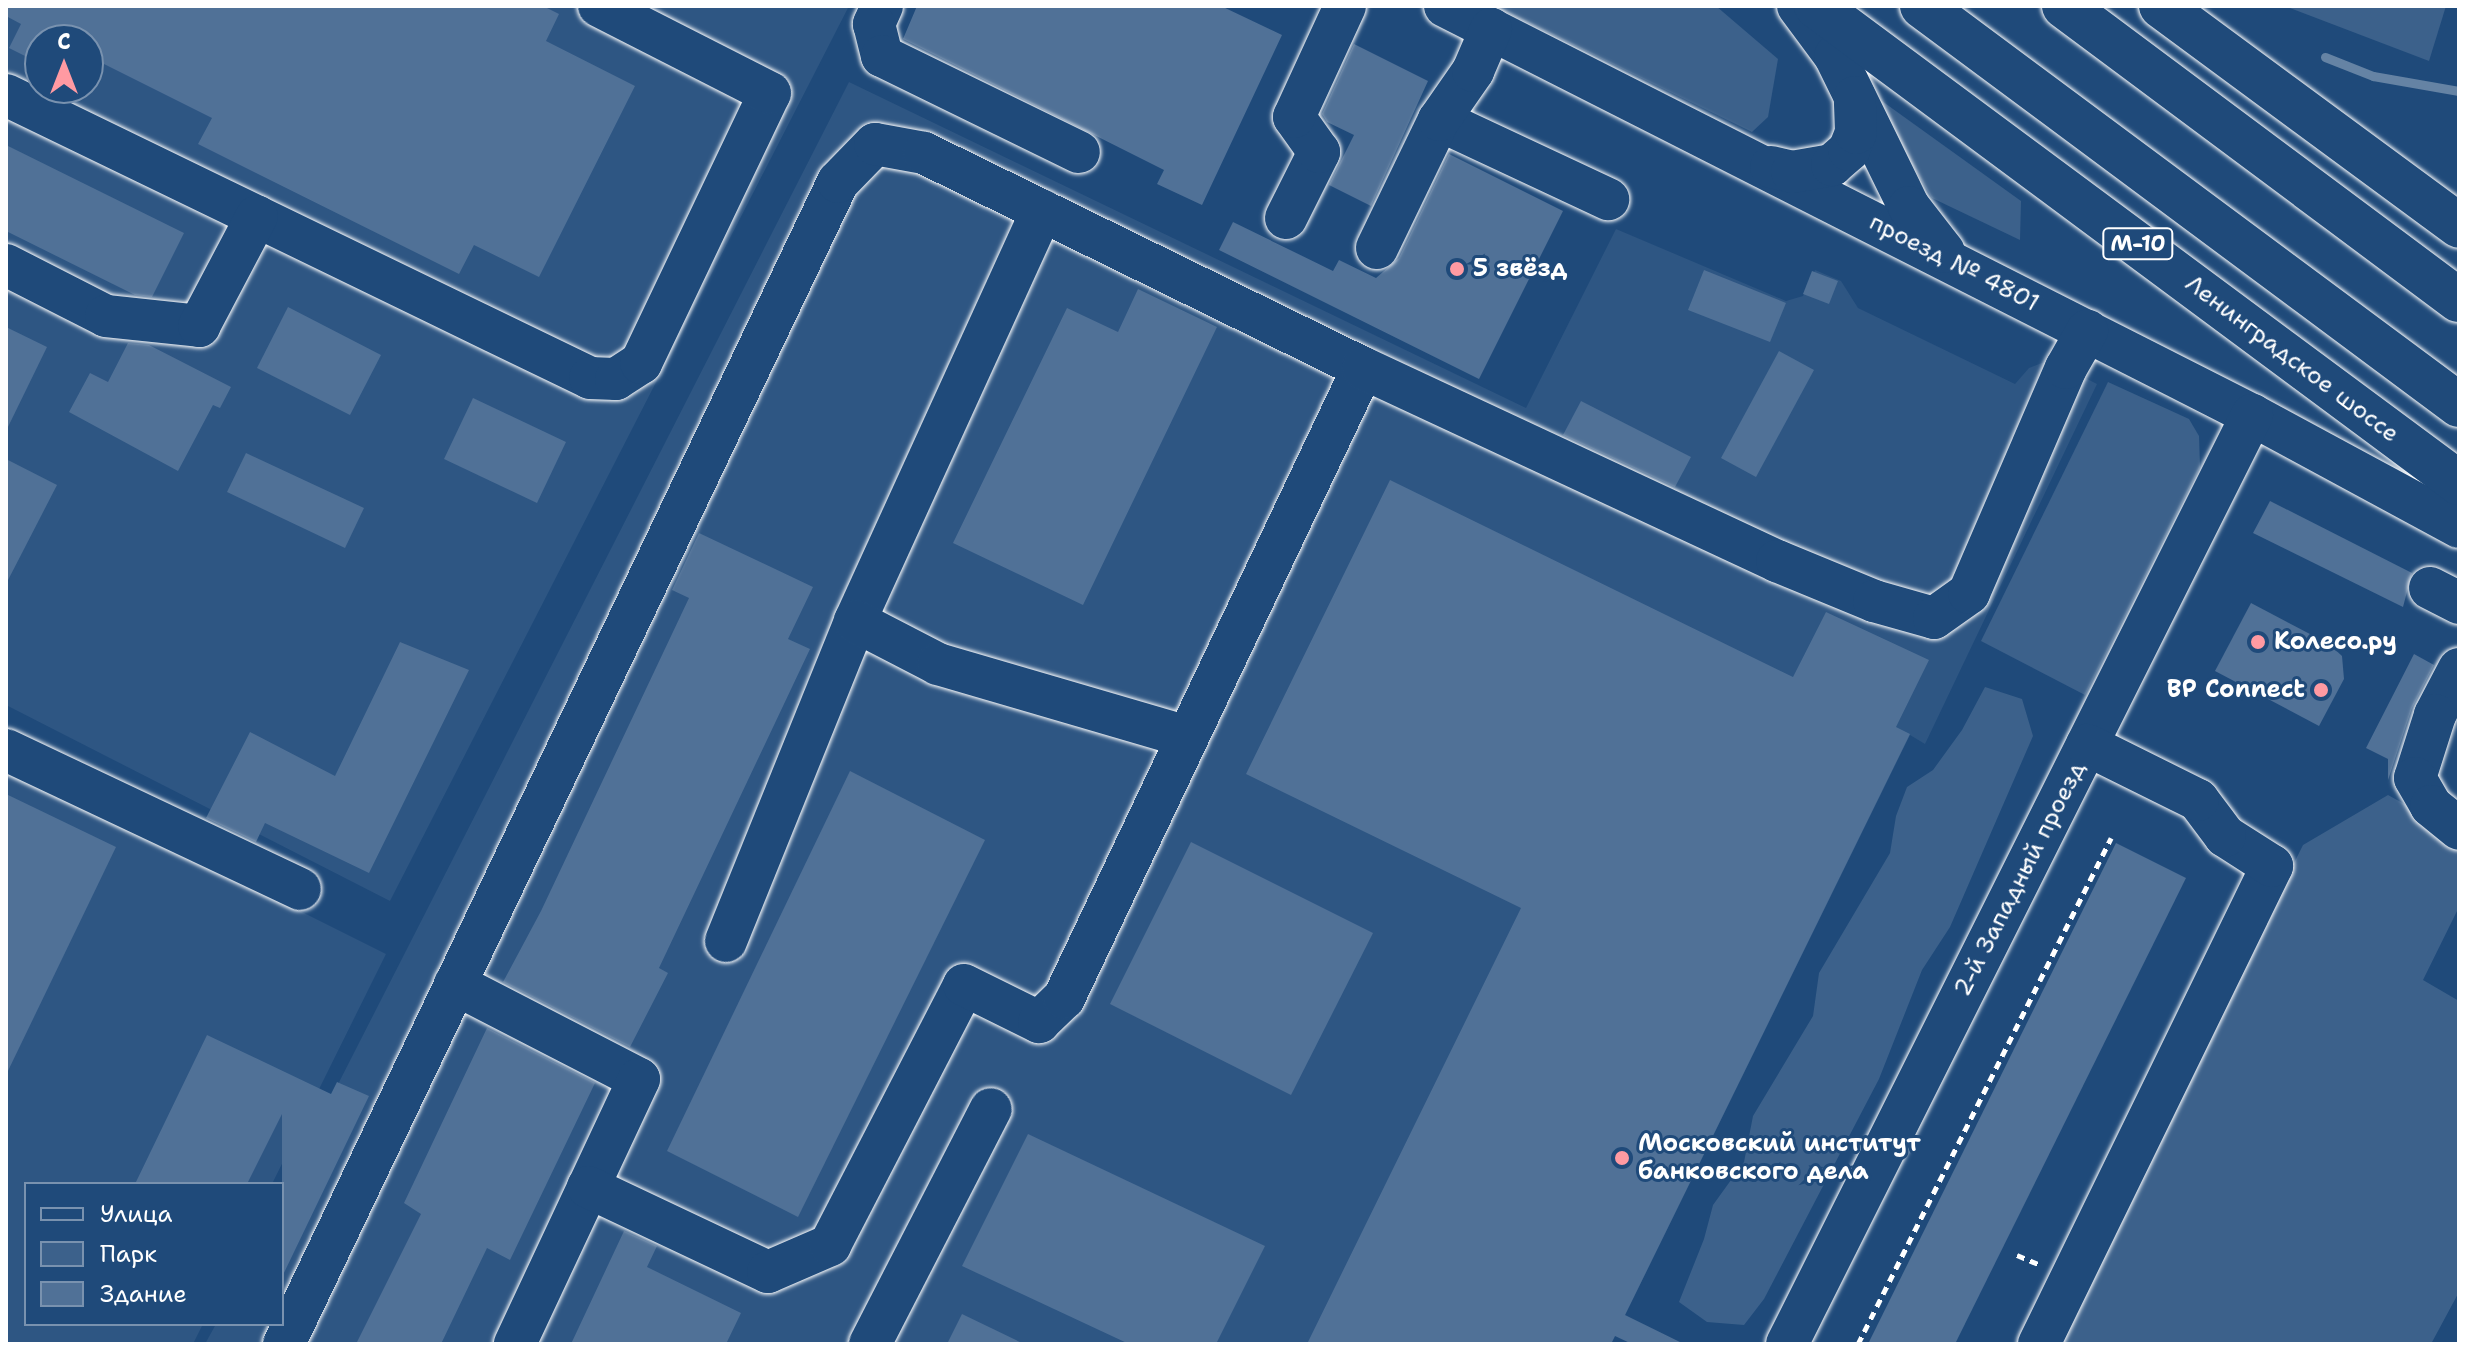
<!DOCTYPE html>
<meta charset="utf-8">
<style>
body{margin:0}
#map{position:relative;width:2465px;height:1350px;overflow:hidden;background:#1f4a7a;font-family:"Shantell Sans",sans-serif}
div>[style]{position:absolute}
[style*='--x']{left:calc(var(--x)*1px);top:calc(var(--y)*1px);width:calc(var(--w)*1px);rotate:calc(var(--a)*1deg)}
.built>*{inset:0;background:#2e5683}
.green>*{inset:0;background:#3c618b}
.stream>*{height:9px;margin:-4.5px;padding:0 4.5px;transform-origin:4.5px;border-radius:4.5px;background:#6583a4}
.building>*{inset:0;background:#507197}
.path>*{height:5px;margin-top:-2.5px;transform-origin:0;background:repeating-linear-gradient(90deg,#fff 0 8px,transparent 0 14px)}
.roads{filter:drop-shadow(0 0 2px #fff) drop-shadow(0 0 2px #fff)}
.minor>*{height:42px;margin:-21px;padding:0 21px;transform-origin:21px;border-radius:21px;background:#1f4a7a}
.major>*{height:44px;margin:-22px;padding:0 22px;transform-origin:22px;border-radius:22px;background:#1f4a7a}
.highway>*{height:44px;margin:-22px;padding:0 22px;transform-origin:22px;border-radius:22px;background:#1f4a7a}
.dots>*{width:22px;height:22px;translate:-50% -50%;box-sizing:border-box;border:4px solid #1f4a7a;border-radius:50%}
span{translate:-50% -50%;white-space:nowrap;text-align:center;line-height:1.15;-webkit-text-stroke:6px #1f4a7a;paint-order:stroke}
.shield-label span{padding:2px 6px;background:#1f4a7a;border:2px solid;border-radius:6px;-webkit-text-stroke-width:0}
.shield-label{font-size:22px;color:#fff;font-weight:700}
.street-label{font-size:24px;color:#fff}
.poi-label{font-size:24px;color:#fff;font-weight:700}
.left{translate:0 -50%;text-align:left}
.right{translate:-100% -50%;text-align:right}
.frame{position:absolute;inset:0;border:8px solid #fff;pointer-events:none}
.legend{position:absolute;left:24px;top:1182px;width:260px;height:144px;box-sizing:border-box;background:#1f4a7a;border:2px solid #7992af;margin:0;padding:10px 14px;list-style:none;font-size:24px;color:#fff}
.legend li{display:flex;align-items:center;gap:16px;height:40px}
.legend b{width:40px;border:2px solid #7992af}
.north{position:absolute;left:24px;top:24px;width:80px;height:80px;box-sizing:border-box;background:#1f4a7a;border:2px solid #7992af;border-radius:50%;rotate:0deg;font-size:22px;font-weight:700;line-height:32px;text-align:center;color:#fff}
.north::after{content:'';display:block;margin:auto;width:28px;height:36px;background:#ff9aa2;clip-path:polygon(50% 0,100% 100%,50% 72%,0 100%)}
</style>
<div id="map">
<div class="built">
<div style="clip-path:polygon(evenodd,6px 6px,849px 6px,390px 901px,6px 705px,6px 6px,40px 40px,88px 40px,88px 88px,40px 88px,40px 40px)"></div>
<div style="clip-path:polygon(849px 82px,1526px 408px,1616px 229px,1786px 301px,1803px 296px,1815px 270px,1841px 281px,1858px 308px,2015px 384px,2029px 368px,2050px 360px,2097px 384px,1925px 744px,1910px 735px,1611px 1344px,205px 1344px,216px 1324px,282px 1324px,282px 1194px)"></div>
<div style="clip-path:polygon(6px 764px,386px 954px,272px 1184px,26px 1184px,26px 1324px,203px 1324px,193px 1344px,6px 1344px)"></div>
</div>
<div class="green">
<div style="clip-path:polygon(1494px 6px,1716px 6px,1778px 59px,1768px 117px,1752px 132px)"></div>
<div style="clip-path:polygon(2285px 6px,2446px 6px,2429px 61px)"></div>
<div style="clip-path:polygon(1868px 91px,2021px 201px,2020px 240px,1932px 198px)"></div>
<div style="clip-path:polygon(2108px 382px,2189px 419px,2199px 436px,2200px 467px,2085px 695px,1981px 641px)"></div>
<div style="clip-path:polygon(1985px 687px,2022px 699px,2033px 736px,1950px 927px,1922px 970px,1879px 1079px,1764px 1299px,1744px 1325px,1707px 1322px,1679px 1302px,1704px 1239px,1713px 1205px,1744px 1162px,1753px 1116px,1813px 1016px,1819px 973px,1890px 853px,1896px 816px,1907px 787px,1933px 770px,1962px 730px)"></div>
<div style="clip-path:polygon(2388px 795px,2459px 834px,2459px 907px,2423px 980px,2459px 1001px,2459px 1292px,2431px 1344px,2055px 1344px,2303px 845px)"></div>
</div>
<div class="stream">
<div style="--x:2325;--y:57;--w:52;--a:21.6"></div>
<div style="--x:2373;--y:76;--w:87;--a:9.9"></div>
</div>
<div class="building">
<div style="clip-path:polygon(6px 6px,543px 6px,559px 14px,546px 41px,635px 86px,539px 277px,474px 245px,459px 274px,198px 144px,212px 118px,88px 56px,88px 40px,40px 40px,35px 61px,9px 48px,21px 24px,6px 16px)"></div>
<div style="clip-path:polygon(917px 6px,1221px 6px,1282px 35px,1202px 205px,1157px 184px,1164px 170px,903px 39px)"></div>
<div style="clip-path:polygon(1354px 44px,1428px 81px,1371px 206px,1329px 185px,1354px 135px,1327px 122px,1322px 114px)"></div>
<div style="clip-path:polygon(6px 145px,184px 233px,152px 297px,135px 295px,6px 231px)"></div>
<div style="clip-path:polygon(1449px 154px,1563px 211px,1479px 379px,1219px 250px,1233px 222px,1333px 271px,1339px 260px,1376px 278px,1399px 258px)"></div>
<div style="clip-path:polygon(1704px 270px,1786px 303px,1770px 342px,1688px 310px)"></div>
<div style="clip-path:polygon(1812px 271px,1838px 281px,1829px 304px,1803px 294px)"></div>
<div style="clip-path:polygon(1138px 289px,1217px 327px,1083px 605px,953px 543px,1067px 308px,1118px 332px)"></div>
<div style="clip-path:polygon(288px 307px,381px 355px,350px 415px,257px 368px)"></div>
<div style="clip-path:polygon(6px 327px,47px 347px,6px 431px)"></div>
<div style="clip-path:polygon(128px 343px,149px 345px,231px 387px,220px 408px,213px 405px,178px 471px,69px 412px,90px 373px,108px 382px)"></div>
<div style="clip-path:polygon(1779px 351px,1814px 370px,1756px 477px,1721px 458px)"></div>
<div style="clip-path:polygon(473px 398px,566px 442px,537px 503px,444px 459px)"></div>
<div style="clip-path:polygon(1581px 401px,1691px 457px,1675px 487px,1563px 435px)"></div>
<div style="clip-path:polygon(246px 453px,364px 508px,345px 548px,227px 492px)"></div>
<div style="clip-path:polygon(6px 459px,57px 485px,6px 584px)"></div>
<div style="clip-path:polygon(1390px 480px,1793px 677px,1826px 612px,1929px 660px,1896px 727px,1910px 734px,1625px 1315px,1684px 1344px,1632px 1344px,1615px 1336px,1611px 1344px,1307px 1344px,1521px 908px,1246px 774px)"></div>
<div style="clip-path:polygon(2270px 501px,2412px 573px,2403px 607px,2253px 533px)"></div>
<div style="clip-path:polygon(699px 533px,813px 587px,788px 639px,810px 649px,659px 968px,668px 973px,630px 1047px,503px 982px,541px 911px,689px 598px,672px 590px)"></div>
<div style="clip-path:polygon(2251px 603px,2329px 644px,2342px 656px,2344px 679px,2319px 726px,2215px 671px)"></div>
<div style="clip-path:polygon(400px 642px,469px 670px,369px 873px,265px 823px,256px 842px,206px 818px,250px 732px,335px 776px)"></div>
<div style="clip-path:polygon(2414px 654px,2434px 665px,2412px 708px,2388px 780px,2388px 759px,2366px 748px)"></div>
<div style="clip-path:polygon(850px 771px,985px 840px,798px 1217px,667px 1151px)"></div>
<div style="clip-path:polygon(6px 794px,116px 847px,6px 1075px)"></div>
<div style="clip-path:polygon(1191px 842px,1373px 933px,1291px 1095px,1110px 1004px)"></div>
<div style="clip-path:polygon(2116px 843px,2186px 878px,1955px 1344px,1868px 1344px)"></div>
<div style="clip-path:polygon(487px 1028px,595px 1083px,510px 1260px,487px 1248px,441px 1344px,356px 1344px,421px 1214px,404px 1203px)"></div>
<div style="clip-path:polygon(207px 1035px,331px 1094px,337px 1082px,369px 1096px,282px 1277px,282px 1114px,247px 1184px,135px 1184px)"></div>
<div style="clip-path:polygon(1028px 1134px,1265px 1246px,1216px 1344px,1129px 1344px,962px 1266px)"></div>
<div style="clip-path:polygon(624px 1231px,657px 1246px,647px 1267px,741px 1313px,726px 1344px,571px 1344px)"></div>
<div style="clip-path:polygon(962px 1314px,1024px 1344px,947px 1344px)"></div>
</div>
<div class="path">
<div style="--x:2017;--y:1255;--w:26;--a:23"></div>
<div style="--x:1858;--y:1344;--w:566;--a:-63.43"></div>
</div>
<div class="roads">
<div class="minor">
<div style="--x:882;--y:6;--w:20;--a:114"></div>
<div style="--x:874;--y:24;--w:33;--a:76"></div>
<div style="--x:882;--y:56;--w:219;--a:26"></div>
<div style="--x:1445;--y:6;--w:905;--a:26.88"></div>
<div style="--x:2252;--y:415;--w:235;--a:28.4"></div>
<div style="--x:1798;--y:6;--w:62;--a:53.5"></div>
<div style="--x:1835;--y:56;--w:168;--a:63.9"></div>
<div style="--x:1909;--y:207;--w:57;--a:52.1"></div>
<div style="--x:6;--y:95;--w:649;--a:25.85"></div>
<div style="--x:590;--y:378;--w:26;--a:2"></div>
<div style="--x:616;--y:379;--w:30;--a:-33"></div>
<div style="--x:641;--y:363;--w:299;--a:-64.5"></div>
<div style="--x:770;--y:93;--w:192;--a:-153"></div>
<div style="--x:1439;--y:120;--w:187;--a:25.1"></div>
<div style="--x:1771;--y:167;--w:22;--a:13"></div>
<div style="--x:1792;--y:172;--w:41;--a:-9.9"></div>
<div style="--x:1832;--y:165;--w:23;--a:-41"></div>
<div style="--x:1849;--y:150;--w:18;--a:-68"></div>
<div style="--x:1856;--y:133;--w:36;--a:-92"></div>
<div style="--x:1286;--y:218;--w:74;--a:-63.4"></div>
<div style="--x:1319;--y:152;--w:43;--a:-125.5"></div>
<div style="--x:1294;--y:117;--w:122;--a:-65.3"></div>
<div style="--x:1377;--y:248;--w:142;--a:-64.2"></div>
<div style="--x:1439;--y:120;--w:60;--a:-55.2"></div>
<div style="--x:1473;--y:71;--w:46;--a:-66.8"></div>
<div style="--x:6;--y:265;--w:112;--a:27"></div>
<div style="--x:106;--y:316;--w:94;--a:6.1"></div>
<div style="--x:199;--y:326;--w:124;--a:-62.2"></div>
<div style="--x:2430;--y:588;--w:33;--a:27"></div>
<div style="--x:855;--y:621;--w:451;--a:-65.5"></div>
<div style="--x:2459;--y:669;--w:52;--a:117.6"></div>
<div style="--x:2435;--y:715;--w:66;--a:107.6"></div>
<div style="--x:2415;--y:778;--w:32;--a:60"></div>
<div style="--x:2431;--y:806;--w:36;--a:39"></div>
<div style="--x:6;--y:750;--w:325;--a:25.3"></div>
<div style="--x:726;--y:941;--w:345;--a:-68"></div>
<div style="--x:855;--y:621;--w:93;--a:27.4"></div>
<div style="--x:938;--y:664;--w:260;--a:16.3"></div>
<div style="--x:455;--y:984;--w:207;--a:27.3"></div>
<div style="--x:639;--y:1079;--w:293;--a:115.1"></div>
<div style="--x:588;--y:1187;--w:199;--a:25.3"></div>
<div style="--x:768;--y:1272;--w:68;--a:-23.5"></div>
<div style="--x:830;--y:1245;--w:292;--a:-62.7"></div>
<div style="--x:964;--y:985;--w:84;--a:26.3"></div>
<div style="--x:1039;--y:1022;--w:35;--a:-44"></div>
<div style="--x:1064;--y:998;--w:697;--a:-64.61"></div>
<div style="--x:284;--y:1344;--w:1287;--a:-64.51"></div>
<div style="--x:838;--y:182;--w:53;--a:-45.8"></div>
<div style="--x:875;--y:144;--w:50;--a:10.4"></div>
<div style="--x:924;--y:153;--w:489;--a:26.1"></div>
<div style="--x:1363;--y:368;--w:457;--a:25"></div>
<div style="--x:1777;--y:561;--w:105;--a:22.4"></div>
<div style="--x:1874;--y:601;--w:62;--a:15.8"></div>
<div style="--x:1934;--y:618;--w:43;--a:-35.5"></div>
<div style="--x:1969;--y:593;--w:245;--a:-66.7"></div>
<div style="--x:2066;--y:368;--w:43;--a:-60.4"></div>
<div style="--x:870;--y:1344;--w:264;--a:-62.8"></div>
<div style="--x:1787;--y:1344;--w:1039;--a:-63.41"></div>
<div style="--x:2039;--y:1344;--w:532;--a:-64.01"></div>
<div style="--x:2272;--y:866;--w:56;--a:-147.4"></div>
<div style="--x:2225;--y:836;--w:45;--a:-126.9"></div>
<div style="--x:2198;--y:800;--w:124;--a:-153.6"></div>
</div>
<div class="major">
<div style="--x:1816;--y:6;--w:801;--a:36.57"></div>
<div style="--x:2161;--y:6;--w:370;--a:36.4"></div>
</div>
<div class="highway">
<div style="--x:1922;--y:6;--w:669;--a:36.61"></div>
<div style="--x:2064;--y:6;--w:492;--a:36.7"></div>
</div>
</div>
<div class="dots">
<div style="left:1457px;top:269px;background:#ff9aa2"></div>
<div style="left:2258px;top:642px;background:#ff9aa2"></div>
<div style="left:2321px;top:690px;background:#ff9aa2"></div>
<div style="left:1622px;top:1158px;background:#ff9aa2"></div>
</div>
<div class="shield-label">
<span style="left:2138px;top:244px">М-10</span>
</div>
<div class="street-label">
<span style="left:1954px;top:263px;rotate:27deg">проезд № 4801</span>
<span style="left:2292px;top:359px;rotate:37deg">Ленинградское шоссе</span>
<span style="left:2020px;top:879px;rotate:-63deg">2-й Западный проезд</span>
</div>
<div class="poi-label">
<span class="left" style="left:1473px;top:269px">5 звёзд</span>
<span class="left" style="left:2274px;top:642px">Колесо.ру</span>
<span class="right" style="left:2305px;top:690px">ВР Connect</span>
<span class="left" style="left:1638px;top:1158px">Московский институт<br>банковского дела</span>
</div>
<div class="frame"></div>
<ul class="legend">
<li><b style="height:10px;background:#1f4a7a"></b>Улица</li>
<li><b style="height:22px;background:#3c618b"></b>Парк</li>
<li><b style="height:22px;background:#507197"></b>Здание</li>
</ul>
<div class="north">С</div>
</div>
